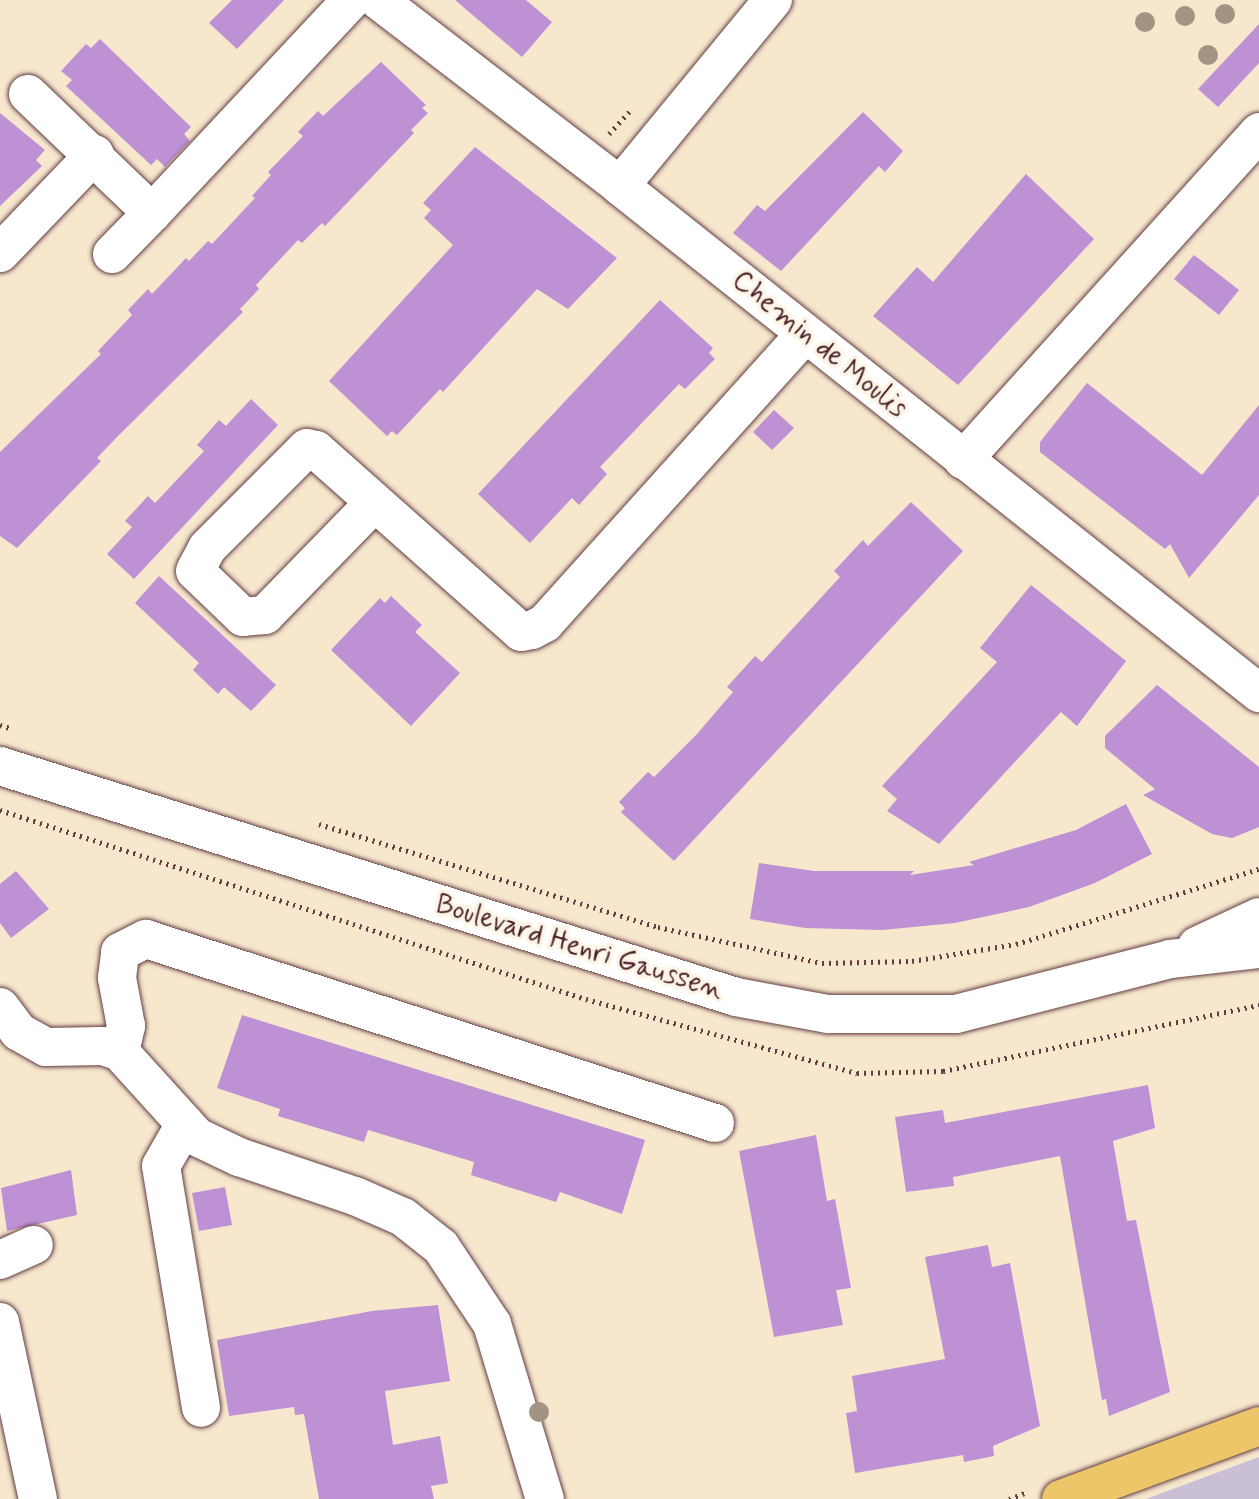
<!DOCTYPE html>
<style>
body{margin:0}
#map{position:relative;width:1259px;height:1499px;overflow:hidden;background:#f6e7cd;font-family:Mynerve,sans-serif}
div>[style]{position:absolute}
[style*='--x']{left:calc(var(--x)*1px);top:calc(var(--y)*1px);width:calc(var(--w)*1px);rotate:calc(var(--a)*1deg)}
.industrial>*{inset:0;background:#c9bfd7}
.building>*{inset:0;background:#be91d5}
.path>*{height:4.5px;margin-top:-2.25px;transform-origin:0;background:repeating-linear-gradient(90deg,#643d43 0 2px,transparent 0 7px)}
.roads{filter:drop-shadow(0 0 2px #643d43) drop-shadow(0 0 2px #643d43)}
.minor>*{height:38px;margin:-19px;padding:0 19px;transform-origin:19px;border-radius:19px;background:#fff}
.major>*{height:38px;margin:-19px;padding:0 19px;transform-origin:19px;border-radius:19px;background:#ecc669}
.trees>*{width:20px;height:20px;margin:-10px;border-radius:50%;background:#a39382}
span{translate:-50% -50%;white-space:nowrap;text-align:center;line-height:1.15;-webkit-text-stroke:7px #fcf5e5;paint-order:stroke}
.street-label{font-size:28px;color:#4a1f2b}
</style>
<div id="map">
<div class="industrial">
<div style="clip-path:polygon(1259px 1457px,1259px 1499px,1146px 1499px)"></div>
</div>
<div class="building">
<div style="clip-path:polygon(232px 0,284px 0,237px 49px,209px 23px)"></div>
<div style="clip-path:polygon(455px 0,526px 0,552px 22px,522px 57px)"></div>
<div style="clip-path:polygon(1259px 24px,1259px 63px,1218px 107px,1198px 89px)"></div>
<div style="clip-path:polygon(100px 39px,191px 127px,184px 134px,190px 141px,165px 167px,157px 159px,151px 165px,66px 86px,72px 80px,61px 71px,86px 44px,91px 48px)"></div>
<div style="clip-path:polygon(381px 62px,426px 105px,422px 108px,428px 113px,411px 130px,414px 133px,325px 226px,322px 223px,302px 243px,298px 240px,256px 285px,259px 289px,240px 309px,243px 312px,116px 438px,97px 458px,101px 461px,17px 548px,0 536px,0 452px,101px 354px,98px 351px,132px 315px,128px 310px,148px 289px,152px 294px,186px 258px,189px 261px,208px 241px,212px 244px,255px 198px,252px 196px,271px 175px,268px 172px,303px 136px,298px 132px,318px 111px,323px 116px)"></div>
<div style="clip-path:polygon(863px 112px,903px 151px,885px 172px,879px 166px,781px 271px,733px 233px,757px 205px,765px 211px)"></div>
<div style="clip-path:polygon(0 113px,45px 150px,36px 160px,42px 166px,0 206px)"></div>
<div style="clip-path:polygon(475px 147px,617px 258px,568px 309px,537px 289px,443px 392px,440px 389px,397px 435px,392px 431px,387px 436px,329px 381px,453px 245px,424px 218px,431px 210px,423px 203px)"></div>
<div style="clip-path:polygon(1026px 174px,1094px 239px,958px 385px,873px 316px,917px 267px,933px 282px)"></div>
<div style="clip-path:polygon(1194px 255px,1239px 290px,1219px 315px,1174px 279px)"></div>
<div style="clip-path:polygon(660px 300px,713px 348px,709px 353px,715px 359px,685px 389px,679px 384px,600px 467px,607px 474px,579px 505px,572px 498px,530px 543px,478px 494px)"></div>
<div style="clip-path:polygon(1087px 383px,1202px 475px,1259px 405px,1259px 495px,1189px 578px,1170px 544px,1165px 549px,1040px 452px,1040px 442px)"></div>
<div style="clip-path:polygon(251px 399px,278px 425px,134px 579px,107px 554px,132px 527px,125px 521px,148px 496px,155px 503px,204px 451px,197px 445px,219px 420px,226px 426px)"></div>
<div style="clip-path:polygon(774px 410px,794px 428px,772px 450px,753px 432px)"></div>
<div style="clip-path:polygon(911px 502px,963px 551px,674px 861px,621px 812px,625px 808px,619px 802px,648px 772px,654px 777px,697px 734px,733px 692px,727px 687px,755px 656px,762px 662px,840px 577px,834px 571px,863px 540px,868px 546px)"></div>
<div style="clip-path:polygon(159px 576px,276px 685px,251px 711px,224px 687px,218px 694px,193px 670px,199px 663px,135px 603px)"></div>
<div style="clip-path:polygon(1031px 585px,1126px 661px,1077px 726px,1061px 712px,939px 844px,887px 811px,897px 799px,882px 786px,997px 662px,980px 648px)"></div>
<div style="clip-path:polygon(391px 596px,422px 625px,415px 632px,460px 673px,411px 726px,331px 650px,380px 598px,385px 603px)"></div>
<div style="clip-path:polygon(1157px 685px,1259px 767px,1259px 827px,1232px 838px,1212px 834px,1143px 795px,1155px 789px,1105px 748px,1105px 736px)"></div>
<div style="clip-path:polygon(1126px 804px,1152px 854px,1095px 883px,1029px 907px,955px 923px,882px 930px,805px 928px,750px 919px,759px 863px,814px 871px,914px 871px,910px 875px,974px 865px,969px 862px,1076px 830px)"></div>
<div style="clip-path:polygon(16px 871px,49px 909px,11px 938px,0 923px,0 884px)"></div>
<div style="clip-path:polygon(242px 1015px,645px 1140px,622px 1214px,560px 1192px,556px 1202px,471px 1175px,474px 1162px,368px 1130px,364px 1142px,278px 1116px,280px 1109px,217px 1088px)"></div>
<div style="clip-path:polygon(1148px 1085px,1155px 1128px,1113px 1141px,1127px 1221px,1136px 1220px,1170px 1392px,1109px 1416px,1106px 1399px,1102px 1400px,1060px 1156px,953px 1177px,954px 1186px,906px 1192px,895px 1117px,943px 1110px,945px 1123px)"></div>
<div style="clip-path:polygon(816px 1135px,827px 1201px,835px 1199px,851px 1288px,836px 1290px,843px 1325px,774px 1337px,739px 1151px)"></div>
<div style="clip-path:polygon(71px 1170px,77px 1215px,7px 1231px,1px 1188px)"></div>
<div style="clip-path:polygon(225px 1187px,232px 1225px,199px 1231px,192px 1193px)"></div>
<div style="clip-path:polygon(988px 1245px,992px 1267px,1010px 1263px,1040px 1426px,993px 1446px,994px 1456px,964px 1462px,963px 1455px,855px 1473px,846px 1413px,857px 1411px,852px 1376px,945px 1359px,925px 1257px)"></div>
<div style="clip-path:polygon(438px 1305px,450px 1381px,385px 1391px,393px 1445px,440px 1436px,448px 1483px,431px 1486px,434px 1499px,319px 1499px,304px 1414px,295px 1415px,294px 1407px,229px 1416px,217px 1340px,372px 1311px)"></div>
</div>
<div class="path">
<div style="--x:609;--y:134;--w:30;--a:-48"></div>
<div style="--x:0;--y:725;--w:10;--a:17"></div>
<div style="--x:0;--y:810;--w:616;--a:17.88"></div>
<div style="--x:586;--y:999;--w:281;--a:15.3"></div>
<div style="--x:857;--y:1073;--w:86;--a:-1.3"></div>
<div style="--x:943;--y:1071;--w:323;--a:-11.8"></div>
<div style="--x:319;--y:824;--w:354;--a:16.9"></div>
<div style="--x:658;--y:927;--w:168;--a:12.4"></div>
<div style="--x:822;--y:963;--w:90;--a:-1.3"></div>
<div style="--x:912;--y:961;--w:105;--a:-9.3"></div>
<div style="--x:1016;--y:944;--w:254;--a:-17.2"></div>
<div style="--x:1009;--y:1499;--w:17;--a:-21"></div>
</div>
<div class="roads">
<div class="minor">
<div style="--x:378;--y:0;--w:305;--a:37.5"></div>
<div style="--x:620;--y:186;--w:816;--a:38.43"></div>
<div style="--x:28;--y:94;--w:172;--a:43.8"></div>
<div style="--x:152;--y:213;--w:291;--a:-46.9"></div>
<div style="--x:620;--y:186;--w:241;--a:-50.6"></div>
<div style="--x:0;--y:253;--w:137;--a:-46.2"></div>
<div style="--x:112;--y:254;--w:57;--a:-45.7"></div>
<div style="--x:963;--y:460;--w:442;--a:-47.9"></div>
<div style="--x:374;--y:503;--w:156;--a:134.2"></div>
<div style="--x:265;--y:615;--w:22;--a:175"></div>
<div style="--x:243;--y:617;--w:66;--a:-136.2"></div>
<div style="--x:195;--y:571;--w:26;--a:-62"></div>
<div style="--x:207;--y:548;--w:141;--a:-45"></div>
<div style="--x:307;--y:448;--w:9;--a:13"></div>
<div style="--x:316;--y:450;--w:274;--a:41.6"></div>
<div style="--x:521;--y:632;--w:11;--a:-10"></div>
<div style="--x:532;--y:630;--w:15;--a:-28"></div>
<div style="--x:545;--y:623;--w:389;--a:-48"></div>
<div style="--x:0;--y:766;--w:771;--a:17.42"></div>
<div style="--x:736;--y:997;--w:94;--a:10.5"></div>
<div style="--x:828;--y:1014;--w:128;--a:0"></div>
<div style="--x:956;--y:1014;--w:221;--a:-14.4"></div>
<div style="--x:1170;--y:959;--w:90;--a:-6.4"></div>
<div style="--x:1197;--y:946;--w:68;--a:-25.1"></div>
<div style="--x:0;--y:1007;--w:31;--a:53"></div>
<div style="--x:19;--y:1032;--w:31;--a:29"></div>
<div style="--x:46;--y:1047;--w:57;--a:-1"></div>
<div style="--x:103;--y:1046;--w:18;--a:19"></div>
<div style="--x:120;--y:1052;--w:115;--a:47.8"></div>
<div style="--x:197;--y:1137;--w:47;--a:25.5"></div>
<div style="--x:239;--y:1157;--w:122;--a:18.6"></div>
<div style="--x:355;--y:1196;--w:52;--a:23.6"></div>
<div style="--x:403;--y:1217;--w:48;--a:38.3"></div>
<div style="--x:441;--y:1247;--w:92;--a:56.5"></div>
<div style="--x:492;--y:1324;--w:183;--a:73.2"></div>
<div style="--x:120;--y:1052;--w:27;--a:-77"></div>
<div style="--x:126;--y:1026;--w:49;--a:-100.6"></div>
<div style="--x:117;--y:978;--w:26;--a:-83"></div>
<div style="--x:120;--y:952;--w:29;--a:-27"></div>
<div style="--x:146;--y:939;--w:598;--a:17.92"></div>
<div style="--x:185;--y:1124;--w:48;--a:119.7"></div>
<div style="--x:161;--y:1166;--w:245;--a:80.6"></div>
<div style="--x:0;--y:1260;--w:37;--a:-24"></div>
<div style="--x:0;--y:1322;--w:181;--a:77.9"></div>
</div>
<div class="major">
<div style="--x:1061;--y:1499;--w:211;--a:-20.2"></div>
</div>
</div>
<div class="trees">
<div style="left:1225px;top:14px"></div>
<div style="left:1185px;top:16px"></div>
<div style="left:1145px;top:22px"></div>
<div style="left:1208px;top:55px"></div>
<div style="left:539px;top:1412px"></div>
</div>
<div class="street-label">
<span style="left:819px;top:345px;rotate:39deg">Chemin de Moulis</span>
<span style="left:579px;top:948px;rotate:17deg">Boulevard Henri Gaussen</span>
</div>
</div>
